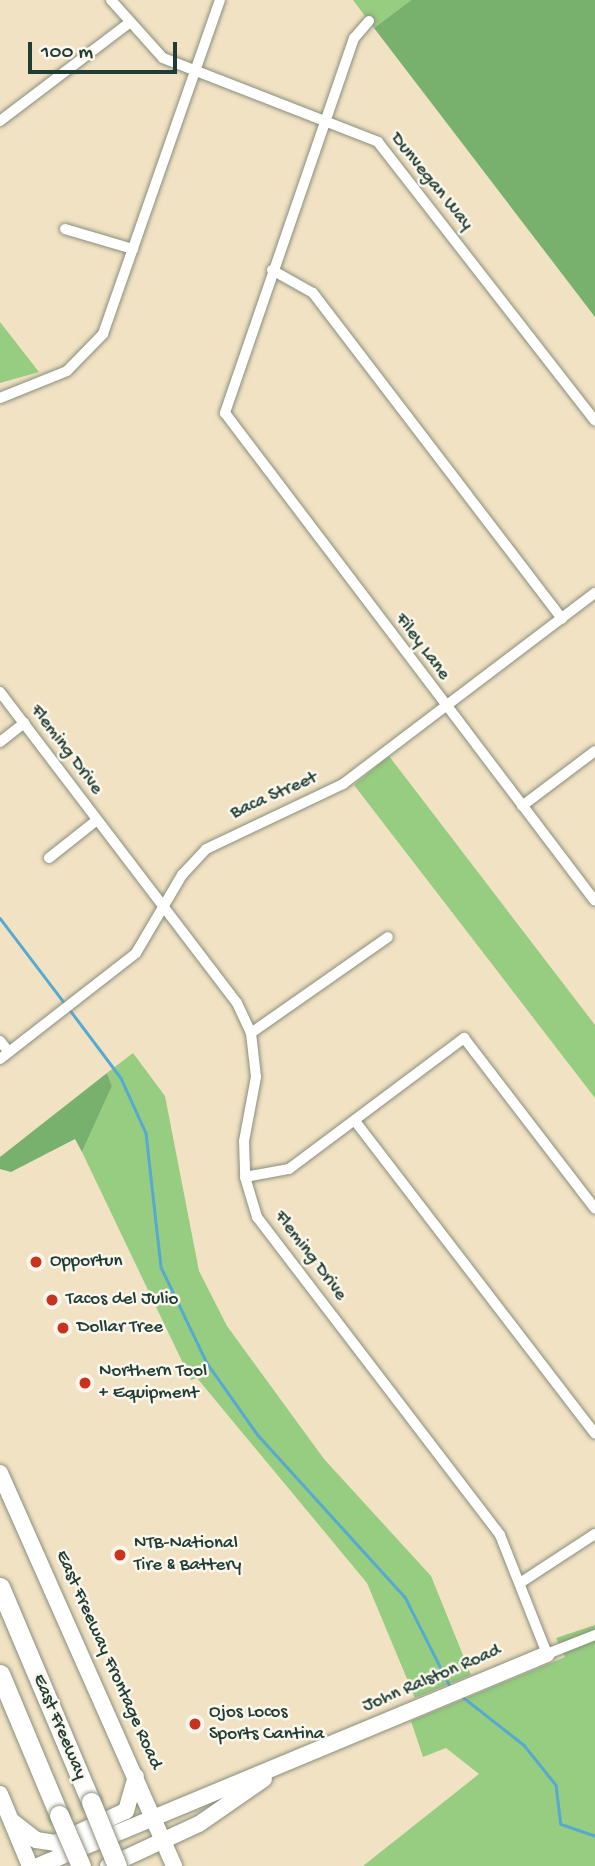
<!DOCTYPE html>
<style>
body{margin:0}
#map{position:relative;width:595px;height:1866px;overflow:hidden;background:#f2e2c4;font-family:"Gochi Hand",sans-serif}
div>[style]{position:absolute}
[style*='--x']{left:calc(var(--x)*1px);top:calc(var(--y)*1px);width:calc(var(--w)*1px);rotate:calc(var(--a)*1deg)}
.green>*{inset:0;background:#96cd80}
.forest>*{inset:0;background:#78b06e}
.stream>*{height:2.5px;margin:-1.25px;padding:0 1.25px;transform-origin:1.25px;border-radius:1.25px;background:#57a9d2}
.roads{filter:drop-shadow(0 0 2px #88907c) drop-shadow(0 0 2px #88907c)}
.street>*{height:10px;margin:-5px;padding:0 5px;transform-origin:5px;border-radius:5px;background:#fff}
.secondary>*{height:16px;margin:-8px;padding:0 8px;transform-origin:8px;border-radius:8px;background:#fff}
.highway>*{height:19px;margin:-9.5px;padding:0 9.5px;transform-origin:9.5px;border-radius:9.5px;background:#fff}
.bridges{filter:drop-shadow(0 0 2px #88907c) drop-shadow(0 0 2px #88907c)}
.highway-bridge>*{height:19px;margin:-9.5px;padding:0 9.5px;transform-origin:9.5px;border-radius:9.5px;background:#fff}
.dots>*{width:19px;height:19px;translate:-50% -50%;box-sizing:border-box;border:4px solid #fbf7ec;border-radius:50%}
span{translate:-50% -50%;white-space:nowrap;text-align:center;line-height:1.15;-webkit-text-stroke:5px #fbf7ec;paint-order:stroke}
.street-label{font-size:19px;color:#1f3d34}
.poi-label{font-size:19px;color:#1f3d34}
.left{translate:0 -50%;text-align:left}
.scale{position:absolute;left:28px;top:42px;width:149px;height:32px;box-sizing:border-box;border:4px solid #1f3d34;border-top:0;padding-left:9px;font-size:21px;line-height:24px;white-space:nowrap;color:#1f3d34;-webkit-text-stroke:5px #fbf7ec;paint-order:stroke}
</style>
<div id="map">
<div class="green">
<div style="clip-path:polygon(353px 0,411px 0,374px 28px)"></div>
<div style="clip-path:polygon(0 322px,39px 372px,0 383px)"></div>
<div style="clip-path:polygon(389px 756px,595px 1025px,595px 1098px,354px 785px)"></div>
<div style="clip-path:polygon(133px 1053px,165px 1096px,199px 1271px,227px 1326px,324px 1459px,431px 1576px,471px 1675px,415px 1698px,367px 1583px,197px 1378px,191px 1380px,82px 1152px,112px 1086px,107px 1073px)"></div>
<div style="clip-path:polygon(595px 1625px,595px 1866px,363px 1866px,479px 1774px,446px 1748px,423px 1757px,411px 1721px,565px 1657px,556px 1638px)"></div>
</div>
<div class="forest">
<div style="clip-path:polygon(411px 0,595px 0,595px 317px,374px 28px)"></div>
<div style="clip-path:polygon(107px 1073px,112px 1086px,82px 1152px,75px 1139px,11px 1172px,0 1169px,0 1157px)"></div>
</div>
<div class="stream">
<div style="--x:0;--y:918;--w:109;--a:52.8"></div>
<div style="--x:70;--y:1010;--w:85;--a:53.1"></div>
<div style="--x:121;--y:1078;--w:60;--a:65.6"></div>
<div style="--x:146;--y:1133;--w:135;--a:83.6"></div>
<div style="--x:161;--y:1267;--w:106;--a:64.4"></div>
<div style="--x:207;--y:1363;--w:88;--a:54.7"></div>
<div style="--x:258;--y:1435;--w:219;--a:47.8"></div>
<div style="--x:405;--y:1597;--w:100;--a:63.2"></div>
<div style="--x:463;--y:1697;--w:78;--a:38.2"></div>
<div style="--x:524;--y:1745;--w:51;--a:51.3"></div>
<div style="--x:556;--y:1785;--w:39;--a:83"></div>
<div style="--x:561;--y:1824;--w:36;--a:19"></div>
</div>
<div class="roads">
<div class="street">
<div style="--x:111;--y:0;--w:78;--a:48.1"></div>
<div style="--x:163;--y:58;--w:231;--a:21.3"></div>
<div style="--x:378;--y:142;--w:353;--a:52.1"></div>
<div style="--x:369;--y:21;--w:23;--a:131"></div>
<div style="--x:354;--y:38;--w:397;--a:109"></div>
<div style="--x:225;--y:413;--w:612;--a:52.83"></div>
<div style="--x:0;--y:121;--w:162;--a:-37.2"></div>
<div style="--x:65;--y:229;--w:71;--a:16.4"></div>
<div style="--x:272;--y:270;--w:47;--a:29.3"></div>
<div style="--x:313;--y:293;--w:410;--a:52.6"></div>
<div style="--x:0;--y:398;--w:72;--a:-21.9"></div>
<div style="--x:67;--y:371;--w:52;--a:-45.8"></div>
<div style="--x:103;--y:334;--w:354;--a:-70.7"></div>
<div style="--x:0;--y:692;--w:391;--a:52.7"></div>
<div style="--x:237;--y:1003;--w:33;--a:65"></div>
<div style="--x:251;--y:1033;--w:44;--a:83.5"></div>
<div style="--x:256;--y:1077;--w:65;--a:100.6"></div>
<div style="--x:244;--y:1141;--w:36;--a:88"></div>
<div style="--x:245;--y:1177;--w:42;--a:73.3"></div>
<div style="--x:257;--y:1217;--w:400;--a:52.6"></div>
<div style="--x:500;--y:1535;--w:128;--a:68.4"></div>
<div style="--x:547;--y:1654;--w:52;--a:-21.6"></div>
<div style="--x:0;--y:742;--w:31;--a:-38"></div>
<div style="--x:522;--y:806;--w:91;--a:-37"></div>
<div style="--x:49;--y:858;--w:61;--a:-38.4"></div>
<div style="--x:251;--y:1033;--w:167;--a:-35"></div>
<div style="--x:0;--y:1041;--w:14;--a:51"></div>
<div style="--x:0;--y:1059;--w:172;--a:-37.9"></div>
<div style="--x:136;--y:953;--w:91;--a:-59.5"></div>
<div style="--x:182;--y:875;--w:35;--a:-47"></div>
<div style="--x:206;--y:849;--w:152;--a:-25.4"></div>
<div style="--x:343;--y:784;--w:316;--a:-37.2"></div>
<div style="--x:355;--y:1121;--w:394;--a:52.5"></div>
<div style="--x:245;--y:1177;--w:45;--a:-10.3"></div>
<div style="--x:289;--y:1169;--w:219;--a:-36.8"></div>
<div style="--x:464;--y:1038;--w:215;--a:52.5"></div>
<div style="--x:520;--y:1583;--w:90;--a:-33.2"></div>
</div>
<div class="secondary">
<div style="--x:0;--y:1473;--w:430;--a:66.1"></div>
<div style="--x:0;--y:1794;--w:78;--a:67.4"></div>
<div style="--x:12;--y:1821;--w:31;--a:38"></div>
<div style="--x:36;--y:1840;--w:19;--a:9"></div>
<div style="--x:55;--y:1843;--w:78;--a:-24.3"></div>
<div style="--x:126;--y:1811;--w:36;--a:-74"></div>
<div style="--x:38;--y:1866;--w:551;--a:-22.61"></div>
<div style="--x:108;--y:1866;--w:100;--a:-24.8"></div>
<div style="--x:199;--y:1824;--w:79;--a:-34.7"></div>
</div>
<div class="highway">
<div style="--x:0;--y:1587;--w:233;--a:67.1"></div>
<div style="--x:0;--y:1674;--w:153;--a:67.3"></div>
</div>
</div>
<div class="bridges">
<div class="highway-bridge">
<div style="--x:91;--y:1802;--w:69;--a:67.9"></div>
<div style="--x:59;--y:1815;--w:56;--a:66.7"></div>
</div>
</div>
<div class="dots">
<div style="left:36px;top:1262px;background:#c8321e"></div>
<div style="left:52px;top:1300px;background:#c8321e"></div>
<div style="left:63px;top:1328px;background:#c8321e"></div>
<div style="left:85px;top:1383px;background:#c8321e"></div>
<div style="left:120px;top:1555px;background:#c8321e"></div>
<div style="left:195px;top:1724px;background:#c8321e"></div>
</div>
<div class="street-label">
<span style="left:431px;top:182px;rotate:51deg">Dunvegan Way</span>
<span style="left:422px;top:647px;rotate:53deg">Filey Lane</span>
<span style="left:66px;top:750px;rotate:53deg">Fleming Drive</span>
<span style="left:274px;top:796px;rotate:-24deg">Baca Street</span>
<span style="left:310px;top:1256px;rotate:53deg">Fleming Drive</span>
<span style="left:108px;top:1660px;rotate:66deg">East Freeway Frontage Road</span>
<span style="left:432px;top:1679px;rotate:-23deg">John Ralston Road</span>
<span style="left:59px;top:1727px;rotate:67deg">East Freeway</span>
</div>
<div class="poi-label">
<span class="left" style="left:50px;top:1262px">Opportun</span>
<span class="left" style="left:66px;top:1300px">Tacos del Julio</span>
<span class="left" style="left:77px;top:1328px">Dollar Tree</span>
<span class="left" style="left:99px;top:1383px">Northern Tool<br>+ Equipment</span>
<span class="left" style="left:134px;top:1555px">NTB-National<br>Tire &amp; Battery</span>
<span class="left" style="left:209px;top:1724px">Ojos Locos<br>Sports Cantina</span>
</div>
<div class="scale">100 m</div>
</div>
